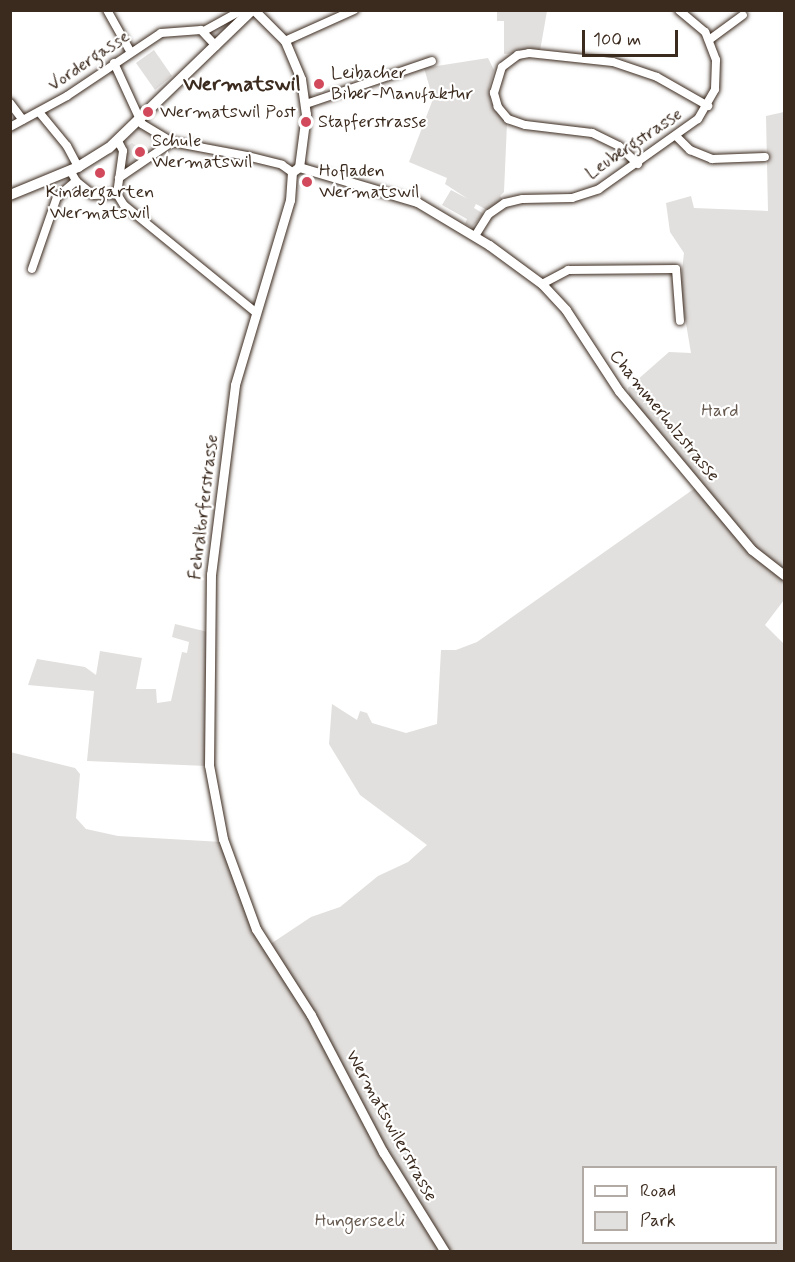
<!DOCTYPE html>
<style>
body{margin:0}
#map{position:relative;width:795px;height:1262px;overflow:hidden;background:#fff;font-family:Mynerve,sans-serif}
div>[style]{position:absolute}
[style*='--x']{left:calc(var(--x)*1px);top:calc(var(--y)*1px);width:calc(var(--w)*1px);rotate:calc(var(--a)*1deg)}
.built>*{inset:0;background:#f1efee}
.green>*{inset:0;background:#e2e0de}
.roads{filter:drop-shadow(0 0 2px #3b2a1e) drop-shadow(0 0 2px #3b2a1e)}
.minor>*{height:8px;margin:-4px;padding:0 4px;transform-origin:4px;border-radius:4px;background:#fff}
.tertiary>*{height:9px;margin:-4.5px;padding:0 4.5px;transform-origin:4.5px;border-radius:4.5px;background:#fff}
.secondary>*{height:10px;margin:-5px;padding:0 5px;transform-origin:5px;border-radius:5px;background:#fff}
.dots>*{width:16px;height:16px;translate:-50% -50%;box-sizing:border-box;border:3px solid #fff;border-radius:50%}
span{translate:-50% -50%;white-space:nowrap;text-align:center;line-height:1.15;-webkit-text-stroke:4.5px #fff;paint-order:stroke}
.street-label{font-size:18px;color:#3b2a1e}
.poi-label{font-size:18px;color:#3b2a1e}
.left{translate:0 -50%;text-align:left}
.park-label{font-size:18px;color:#65584e}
.quarter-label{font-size:21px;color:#3b2a1e;font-weight:700}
.frame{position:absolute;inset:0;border:12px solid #3b2a1e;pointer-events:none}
.legend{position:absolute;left:582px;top:1166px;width:195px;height:78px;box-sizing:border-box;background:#fff;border:2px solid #b1aaa5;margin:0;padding:8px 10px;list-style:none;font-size:18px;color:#3b2a1e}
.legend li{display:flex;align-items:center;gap:12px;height:30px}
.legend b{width:30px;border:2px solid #b1aaa5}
.scale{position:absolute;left:582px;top:30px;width:96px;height:27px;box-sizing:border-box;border:3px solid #3b2a1e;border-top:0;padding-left:8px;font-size:18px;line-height:21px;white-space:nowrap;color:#3b2a1e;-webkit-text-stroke:4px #fff;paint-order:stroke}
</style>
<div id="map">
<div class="built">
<div style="clip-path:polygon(139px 127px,165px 144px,128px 171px,124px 160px,126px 140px)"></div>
</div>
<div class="green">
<div style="clip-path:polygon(497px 11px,547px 11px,540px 51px,504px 54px,504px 21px,497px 21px)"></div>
<div style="clip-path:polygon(154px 50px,172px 76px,155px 90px,136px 63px)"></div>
<div style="clip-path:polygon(488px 58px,494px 70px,489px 88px,491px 102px,507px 123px,504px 192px,500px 196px,504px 200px,489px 211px,476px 204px,474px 208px,484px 214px,472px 227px,465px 224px,467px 219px,442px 205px,451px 190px,468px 199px,445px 184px,447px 178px,409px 162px,433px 99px,424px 68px)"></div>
<div style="clip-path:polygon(evenodd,784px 112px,784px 600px,765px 625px,784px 644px,784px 1251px,11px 1251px,10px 752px,75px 768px,80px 774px,76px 818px,86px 829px,118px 836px,222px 842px,263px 949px,311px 917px,340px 907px,378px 876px,408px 862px,427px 845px,360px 795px,329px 744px,332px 704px,357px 720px,360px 711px,367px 713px,372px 723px,406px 733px,437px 724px,441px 650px,456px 650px,477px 642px,698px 486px,631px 405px,628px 388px,669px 352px,691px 353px,680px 288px,684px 253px,670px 232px,666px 203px,691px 196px,694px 208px,768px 211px,766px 116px,784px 112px,584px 1168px,776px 1168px,776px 1242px,584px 1242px,584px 1168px)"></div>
<div style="clip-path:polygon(132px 143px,150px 154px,127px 169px,127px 146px)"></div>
<div style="clip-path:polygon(175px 624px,208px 632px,207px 766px,87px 761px,94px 691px,28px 685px,37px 659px,85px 667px,96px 675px,100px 651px,142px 658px,136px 689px,156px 689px,157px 703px,171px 701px,182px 652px,187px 653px,189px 642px,172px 637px)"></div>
</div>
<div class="roads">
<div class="minor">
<div style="--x:107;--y:10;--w:47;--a:60.7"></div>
<div style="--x:204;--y:31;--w:43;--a:-28.9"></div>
<div style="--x:709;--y:40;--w:42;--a:-36.3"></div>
<div style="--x:285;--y:41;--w:76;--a:-24.2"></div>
<div style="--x:114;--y:63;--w:67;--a:65.3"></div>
<div style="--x:142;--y:124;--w:35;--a:31"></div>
<div style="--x:172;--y:142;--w:76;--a:10.6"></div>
<div style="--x:247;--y:156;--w:36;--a:14"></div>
<div style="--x:282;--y:165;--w:12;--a:35"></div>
<div style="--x:10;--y:103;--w:21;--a:53"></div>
<div style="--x:306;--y:104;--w:133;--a:-18.8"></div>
<div style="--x:39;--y:112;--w:44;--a:50.5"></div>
<div style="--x:67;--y:146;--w:24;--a:62"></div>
<div style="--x:10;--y:127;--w:65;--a:-28.5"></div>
<div style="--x:67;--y:96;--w:113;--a:-33.8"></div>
<div style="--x:161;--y:33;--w:40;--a:-4.3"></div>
<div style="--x:201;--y:30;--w:22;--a:47"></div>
<div style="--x:676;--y:136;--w:20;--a:45"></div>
<div style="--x:690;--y:150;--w:24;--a:22"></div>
<div style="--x:712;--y:159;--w:53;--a:-2.2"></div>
<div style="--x:118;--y:141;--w:11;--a:63"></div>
<div style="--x:123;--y:151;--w:43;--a:97.9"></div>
<div style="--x:117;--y:194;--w:13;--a:58"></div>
<div style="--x:124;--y:205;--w:168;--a:39.2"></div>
<div style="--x:638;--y:164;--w:26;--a:-137"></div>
<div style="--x:619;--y:146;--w:30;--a:-154"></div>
<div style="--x:592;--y:133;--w:67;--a:-173.2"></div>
<div style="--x:525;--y:125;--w:18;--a:-161"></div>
<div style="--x:508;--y:119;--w:16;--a:-130"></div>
<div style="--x:498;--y:107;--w:15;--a:-106"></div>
<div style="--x:494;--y:93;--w:27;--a:-73"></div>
<div style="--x:502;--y:67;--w:20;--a:-37"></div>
<div style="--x:518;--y:55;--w:11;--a:-10"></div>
<div style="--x:529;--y:53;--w:84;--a:6.1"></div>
<div style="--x:613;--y:62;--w:46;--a:18.8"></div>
<div style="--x:657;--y:77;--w:59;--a:29.6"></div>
<div style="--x:70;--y:170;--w:13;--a:61"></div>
<div style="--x:76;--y:181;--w:22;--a:39"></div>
<div style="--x:93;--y:195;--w:24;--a:-2"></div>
<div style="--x:119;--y:178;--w:64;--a:-34.2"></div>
<div style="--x:475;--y:236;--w:26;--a:-58"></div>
<div style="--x:489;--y:214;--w:19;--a:-35"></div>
<div style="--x:505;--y:203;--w:18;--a:-13"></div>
<div style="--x:523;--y:199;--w:49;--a:-1.2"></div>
<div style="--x:572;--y:198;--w:28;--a:-18"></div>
<div style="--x:599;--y:189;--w:121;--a:-35.3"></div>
<div style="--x:698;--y:119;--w:34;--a:-60"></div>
<div style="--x:715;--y:89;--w:29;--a:-88"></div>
<div style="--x:716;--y:60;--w:30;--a:-111"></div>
<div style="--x:705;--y:32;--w:34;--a:-140"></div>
<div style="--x:32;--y:269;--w:76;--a:-70.9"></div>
<div style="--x:57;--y:197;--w:25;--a:-40"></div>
<div style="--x:542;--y:284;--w:30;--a:-28"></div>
<div style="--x:568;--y:270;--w:108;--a:-0.5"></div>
<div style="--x:676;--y:269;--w:52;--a:85.6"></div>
</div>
<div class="tertiary">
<div style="--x:254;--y:10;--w:44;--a:45"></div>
<div style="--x:285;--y:41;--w:41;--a:67.2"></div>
<div style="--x:301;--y:79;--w:35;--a:82"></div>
<div style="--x:306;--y:114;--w:53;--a:97.5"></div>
<div style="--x:299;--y:167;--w:9;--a:144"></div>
<div style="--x:292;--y:172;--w:28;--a:94"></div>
<div style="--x:290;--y:200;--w:193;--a:106.6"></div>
<div style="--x:235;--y:385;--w:191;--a:97.2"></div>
<div style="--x:211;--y:574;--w:191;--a:90.6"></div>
<div style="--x:209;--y:765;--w:75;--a:79.3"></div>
<div style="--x:223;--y:839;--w:96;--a:69.9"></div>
<div style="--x:256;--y:929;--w:102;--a:57.4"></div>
<div style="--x:311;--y:1015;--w:155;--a:62.3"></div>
<div style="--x:383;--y:1152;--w:118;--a:58.2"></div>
<div style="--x:299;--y:167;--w:123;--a:16.5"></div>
<div style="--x:417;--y:202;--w:84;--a:30.8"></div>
<div style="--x:489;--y:245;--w:66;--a:36.3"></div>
<div style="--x:542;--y:284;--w:35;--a:47"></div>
<div style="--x:566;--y:310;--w:97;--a:56.8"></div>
<div style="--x:619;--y:391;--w:207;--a:50.1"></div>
<div style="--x:752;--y:550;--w:41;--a:38"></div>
</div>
<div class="secondary">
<div style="--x:10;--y:195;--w:74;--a:-22.4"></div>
<div style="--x:78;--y:167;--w:36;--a:-32"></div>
<div style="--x:109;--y:148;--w:199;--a:-44"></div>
</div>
</div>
<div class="dots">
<div style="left:319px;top:84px;background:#d1495b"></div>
<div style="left:148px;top:112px;background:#d1495b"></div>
<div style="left:306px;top:122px;background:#d1495b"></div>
<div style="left:140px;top:152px;background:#d1495b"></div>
<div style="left:100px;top:173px;background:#d1495b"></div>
<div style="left:307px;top:182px;background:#d1495b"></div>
</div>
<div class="street-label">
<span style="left:89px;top:61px;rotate:-34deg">Vordergasse</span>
<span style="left:634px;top:144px;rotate:-34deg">Leubergstrasse</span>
<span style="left:664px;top:416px;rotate:51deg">Chammerholzstrasse</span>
<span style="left:204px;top:507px;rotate:-83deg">Fehraltorferstrasse</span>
<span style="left:391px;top:1126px;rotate:61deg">Wermatswilerstrasse</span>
</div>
<div class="poi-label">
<span class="left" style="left:331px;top:84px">Leibacher<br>Biber-Manufaktur</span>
<span class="left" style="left:160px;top:112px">Wermatswil Post</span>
<span class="left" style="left:318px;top:122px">Stapferstrasse</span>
<span class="left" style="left:152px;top:152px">Schule<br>Wermatswil</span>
<span class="left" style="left:319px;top:182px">Hofladen<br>Wermatswil</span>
<span style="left:100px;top:203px">Kindergarten<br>Wermatswil</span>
</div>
<div class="park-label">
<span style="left:720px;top:411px">Hard</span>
<span style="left:360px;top:1221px">Hungerseeli</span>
</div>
<div class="quarter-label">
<span style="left:242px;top:84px">Wermatswil</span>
</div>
<div class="frame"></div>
<ul class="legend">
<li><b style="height:8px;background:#fff"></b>Road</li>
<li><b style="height:16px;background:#e2e0de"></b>Park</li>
</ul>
<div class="scale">100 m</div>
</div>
